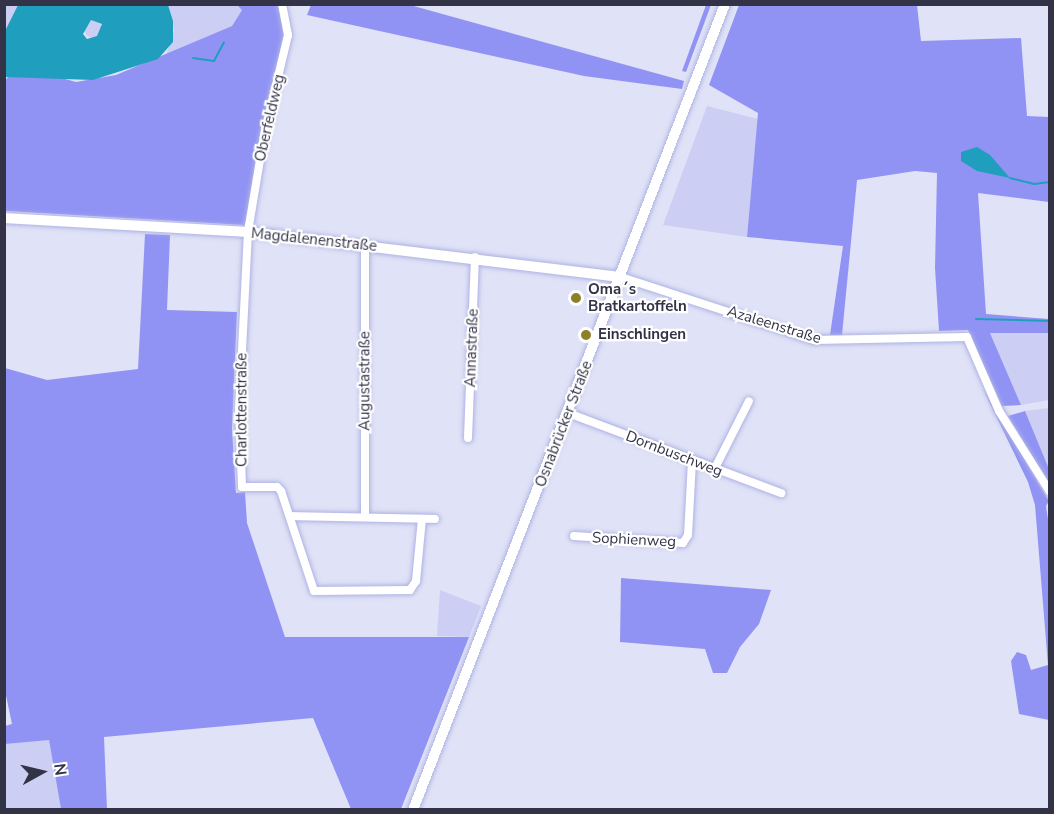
<!DOCTYPE html>
<meta charset="utf-8">
<style>
body{margin:0}
#map{position:relative;width:1054px;height:814px;overflow:hidden;background:#e0e2f7;font-family:"Nunito Sans",sans-serif}
div>[style]{position:absolute}
[style*='--x']{left:calc(var(--x)*1px);top:calc(var(--y)*1px);width:calc(var(--w)*1px);rotate:calc(var(--a)*1deg)}
.green>*{inset:0;background:#cccff3}
.round{border-radius:50%}
.forest>*{inset:0;background:#9093f4}
.water>*{inset:0;background:#209ebe}
.stream>*{height:2px;margin:-1px;padding:0 1px;transform-origin:1px;border-radius:1px;background:#209ebe}
.roads{filter:drop-shadow(0 0 2px #aeb3e3) drop-shadow(0 0 2px #aeb3e3)}
.street>*{height:8px;margin:-4px;padding:0 4px;transform-origin:4px;border-radius:4px;background:#fff}
.secondary>*{height:10px;margin:-5px;padding:0 5px;transform-origin:5px;border-radius:5px;background:#fff}
.dots>*{width:16px;height:16px;translate:-50% -50%;box-sizing:border-box;border:3px solid #fff;border-radius:50%}
span{translate:-50% -50%;white-space:nowrap;text-align:center;line-height:1.15;-webkit-text-stroke:4.5px #fff;paint-order:stroke}
.street-label{font-size:15px;color:#323347}
.poi-label{font-size:15px;color:#323347;font-weight:700}
.left{translate:0 -50%;text-align:left}
.frame{position:absolute;inset:0;border:6px solid #323347;pointer-events:none}
.north{position:absolute;left:12px;top:742px;width:60px;height:60px;-webkit-text-stroke:4px #fff;paint-order:stroke;rotate:82deg;font-size:16px;font-weight:700;line-height:24px;text-align:center;color:#323347}
.north::after{content:'';display:block;margin:auto;width:21px;height:27px;background:#323347;clip-path:polygon(50% 0,100% 100%,50% 72%,0 100%)}
</style>
<div id="map">
<div class="green">
<div style="clip-path:polygon(5px 5px,18px 5px,5px 31px)"></div>
<div style="clip-path:polygon(168px 5px,237px 5px,242px 10px,232px 26px,166px 55px,174px 30px)"></div>
<div class="round" style="left:84px;top:20px;width:18px;height:18px"></div>
<div style="clip-path:polygon(707px 106px,758px 119px,747px 237px,663px 225px)"></div>
<div style="clip-path:polygon(990px 333px,1049px 333px,1049px 400px,1021px 405px)"></div>
<div style="clip-path:polygon(1049px 408px,1049px 469px,1025px 411px)"></div>
<div style="clip-path:polygon(440px 590px,481px 606px,469px 637px,437px 636px)"></div>
<div style="clip-path:polygon(49px 739px,61px 809px,5px 809px,4px 744px)"></div>
</div>
<div class="forest">
<div style="clip-path:polygon(237px 5px,278px 5px,285px 36px,248px 222px,244px 225px,6px 211px,4px 82px,8px 77px,58px 77px,76px 82px,116px 75px,232px 26px,242px 10px)"></div>
<div style="clip-path:polygon(311px 5px,410px 5px,684px 81px,682px 89px,584px 76px,307px 15px)"></div>
<div style="clip-path:polygon(706px 5px,711px 5px,686px 72px,682px 71px)"></div>
<div style="clip-path:polygon(739px 5px,917px 5px,921px 41px,1021px 38px,1027px 116px,1049px 117px,1049px 202px,978px 193px,986px 314px,1049px 319px,1049px 333px,990px 333px,1021px 405px,1002px 406px,968px 330px,939px 331px,935px 268px,937px 173px,915px 171px,857px 180px,842px 335px,830px 335px,843px 246px,747px 237px,758px 113px,709px 85px)"></div>
<div style="clip-path:polygon(145px 234px,170px 235px,167px 310px,237px 312px,232px 428px,236px 493px,245px 492px,247px 523px,285px 637px,469px 637px,401px 809px,351px 809px,313px 718px,104px 737px,107px 809px,61px 809px,49px 740px,5px 744px,5px 726px,12px 724px,4px 686px,5px 368px,47px 380px,138px 369px)"></div>
<div style="clip-path:polygon(983px 389px,1049px 501px,1046px 506px,1050px 533px,1049px 720px,1019px 714px,1011px 661px,1017px 652px,1026px 655px,1031px 670px,1048px 665px,1035px 505px,1028px 482px)"></div>
<div style="clip-path:polygon(1025px 411px,1049px 469px,1049px 483px,1008px 416px)"></div>
<div style="clip-path:polygon(621px 578px,771px 590px,759px 624px,740px 647px,727px 673px,713px 673px,705px 649px,620px 642px)"></div>
</div>
<div class="water">
<div style="clip-path:polygon(evenodd,18px 5px,168px 5px,173px 21px,173px 42px,158px 59px,93px 80px,5px 77px,5px 31px,18px 5px,91px 20px,102px 24px,97px 36px,87px 39px,83px 34px,91px 20px)"></div>
<div style="clip-path:polygon(977px 147px,990px 155px,1010px 178px,977px 171px,961px 161px,961px 152px)"></div>
</div>
<div class="stream">
<div style="--x:193;--y:58;--w:21;--a:8"></div>
<div style="--x:214;--y:61;--w:21;--a:-62"></div>
<div style="--x:1010;--y:178;--w:25;--a:14"></div>
<div style="--x:1034;--y:184;--w:16;--a:-7"></div>
<div style="--x:976;--y:319;--w:74;--a:1.5"></div>
</div>
<div class="roads">
<div class="street">
<div style="--x:282;--y:4;--w:32;--a:79"></div>
<div style="--x:288;--y:35;--w:104;--a:103.4"></div>
<div style="--x:264;--y:136;--w:97;--a:99.5"></div>
<div style="--x:248;--y:232;--w:176;--a:92.9"></div>
<div style="--x:239;--y:408;--w:79;--a:87.8"></div>
<div style="--x:242;--y:487;--w:35;--a:0"></div>
<div style="--x:277;--y:487;--w:6;--a:45"></div>
<div style="--x:281;--y:491;--w:105;--a:71.7"></div>
<div style="--x:314;--y:591;--w:96;--a:-0.6"></div>
<div style="--x:410;--y:590;--w:11;--a:-56"></div>
<div style="--x:416;--y:581;--w:62;--a:-84.5"></div>
<div style="--x:365;--y:245;--w:272;--a:90"></div>
<div style="--x:621;--y:277;--w:203;--a:18.1"></div>
<div style="--x:814;--y:340;--w:153;--a:-1.1"></div>
<div style="--x:967;--y:337;--w:81;--a:66.6"></div>
<div style="--x:999;--y:411;--w:96;--a:57.8"></div>
<div style="--x:568;--y:413;--w:228;--a:20.6"></div>
<div style="--x:468;--y:438;--w:181;--a:-87.8"></div>
<div style="--x:714;--y:470;--w:77;--a:-63.1"></div>
<div style="--x:290;--y:516;--w:145;--a:1.2"></div>
<div style="--x:574;--y:536;--w:109;--a:3.7"></div>
<div style="--x:683;--y:543;--w:9;--a:-58"></div>
<div style="--x:688;--y:535;--w:74;--a:-86.9"></div>
</div>
<div class="secondary">
<div style="--x:4;--y:218;--w:244;--a:3.3"></div>
<div style="--x:248;--y:232;--w:376;--a:6.9"></div>
<div style="--x:413;--y:810;--w:864;--a:-68.84"></div>
</div>
</div>
<div class="dots">
<div style="left:576px;top:298px;background:#8e8027"></div>
<div style="left:586px;top:335px;background:#8e8027"></div>
</div>
<div class="street-label">
<span style="left:270px;top:118px;rotate:-77deg">Oberfeldweg</span>
<span style="left:314px;top:240px;rotate:6deg">Magdalenenstraße</span>
<span style="left:774px;top:325px;rotate:17deg">Azaleenstraße</span>
<span style="left:472px;top:348px;rotate:-88deg">Annastraße</span>
<span style="left:365px;top:381px;rotate:-90deg">Augustastraße</span>
<span style="left:242px;top:410px;rotate:-90deg">Charlottenstraße</span>
<span style="left:564px;top:424px;rotate:-69deg">Osnabrücker Straße</span>
<span style="left:674px;top:454px;rotate:21deg">Dornbuschweg</span>
<span style="left:634px;top:540px;rotate:3deg">Sophienweg</span>
</div>
<div class="poi-label">
<span class="left" style="left:588px;top:298px">Oma´s<br>Bratkartoffeln</span>
<span class="left" style="left:598px;top:335px">Einschlingen</span>
</div>
<div class="frame"></div>
<div class="north">N</div>
</div>
